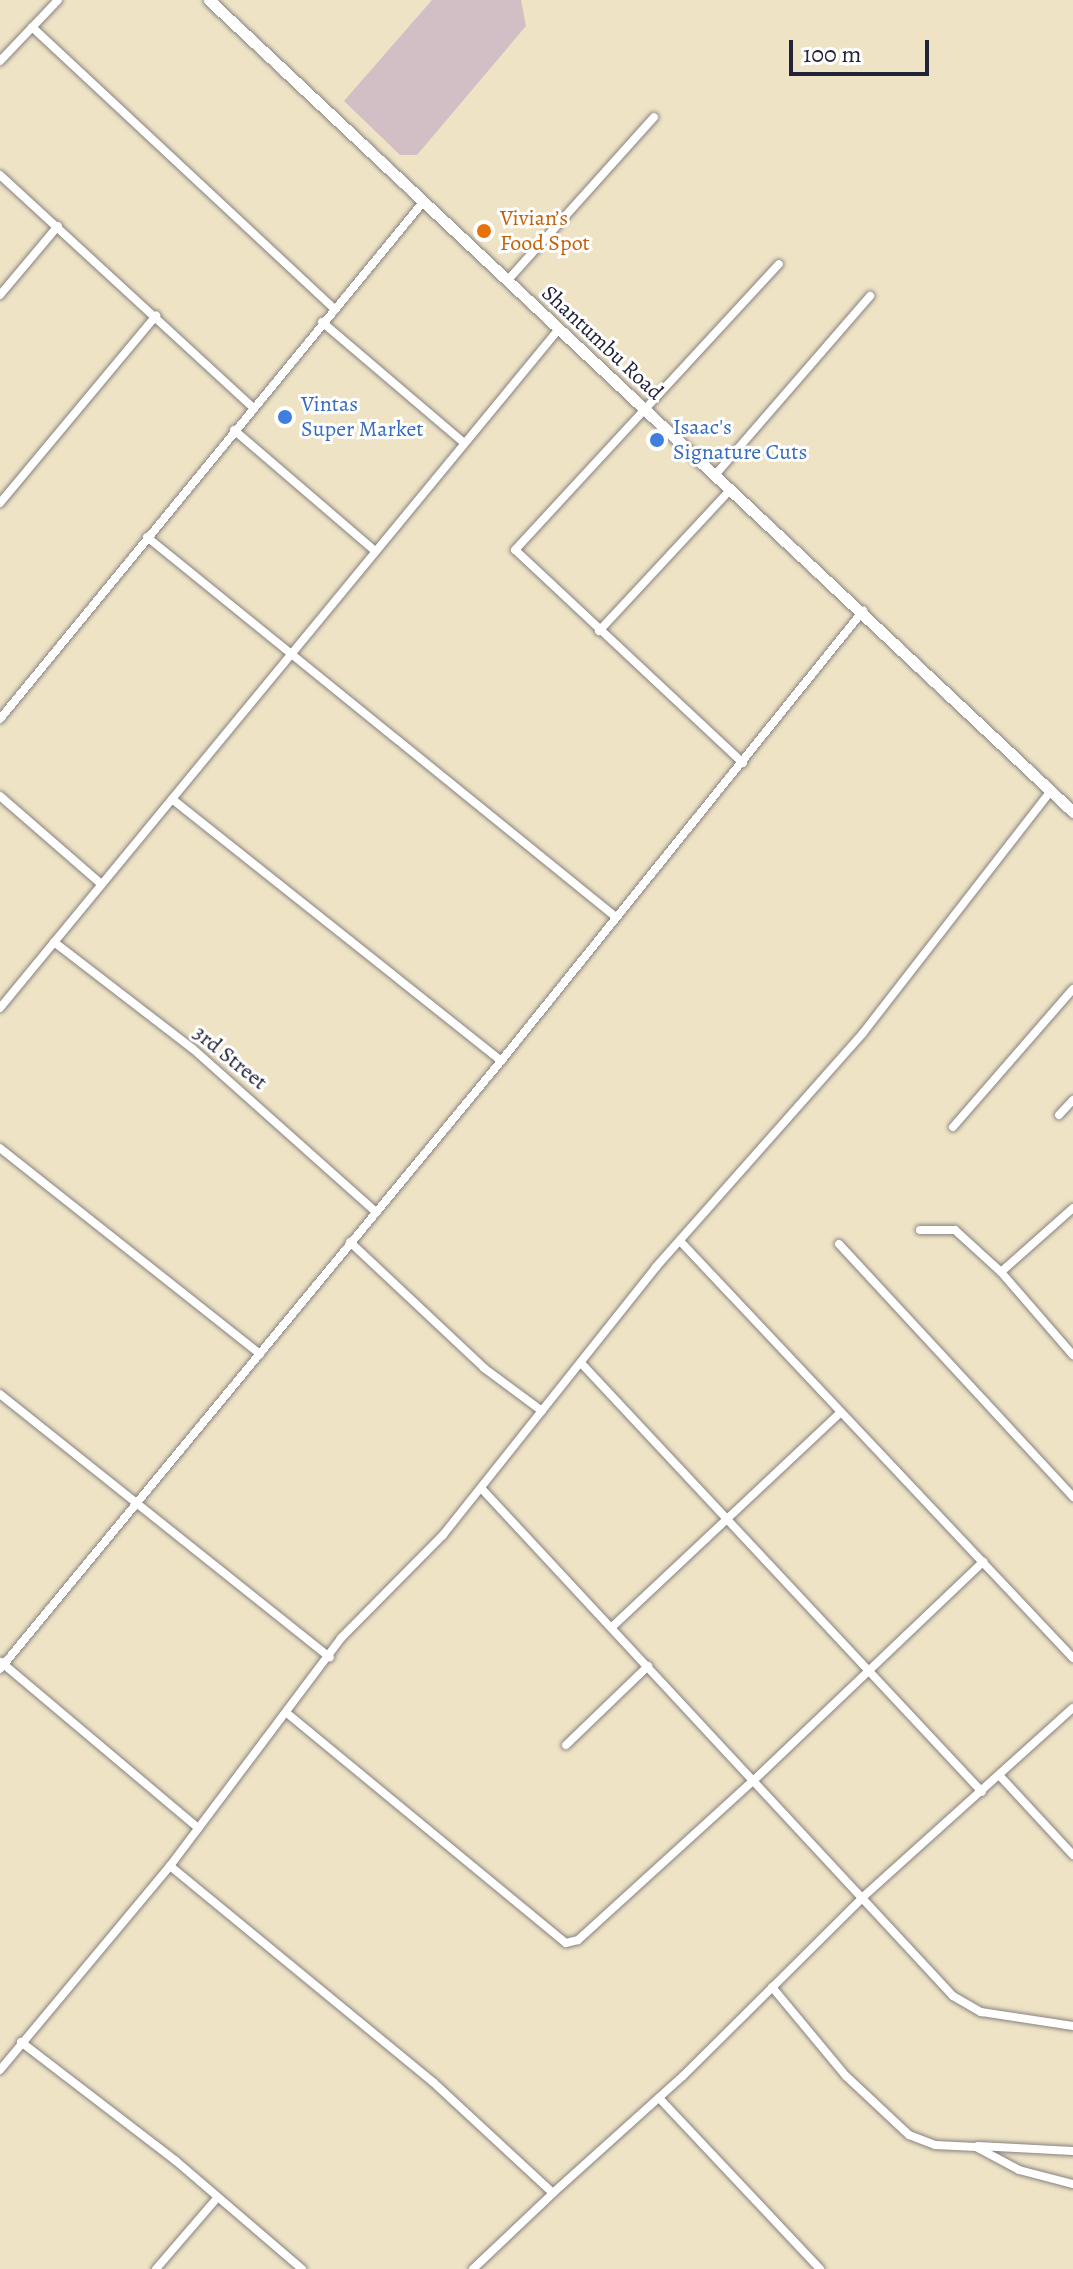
<!DOCTYPE html>
<meta charset="utf-8">
<style>
body{margin:0}
#map{position:relative;width:1073px;height:2269px;overflow:hidden;background:#eee3c5;font-family:Alegreya,serif}
div>[style]{position:absolute}
[style*='--x']{left:calc(var(--x)*1px);top:calc(var(--y)*1px);width:calc(var(--w)*1px);rotate:calc(var(--a)*1deg)}
.industrial>*{inset:0;background:#d2bec5}
.roads{filter:drop-shadow(0 0 2px #888280) drop-shadow(0 0 2px #888280)}
.street>*{height:8px;margin:-4px;padding:0 4px;transform-origin:4px;border-radius:4px;background:#fff}
.secondary>*{height:11px;margin:-5.5px;padding:0 5.5px;transform-origin:5.5px;border-radius:5.5px;background:#fff}
.dots>*{width:22px;height:22px;translate:-50% -50%;box-sizing:border-box;border:4px solid #fff;border-radius:50%}
span{translate:-50% -50%;white-space:nowrap;text-align:center;line-height:1.15;-webkit-text-stroke:6px #fff;paint-order:stroke}
.food-label{font-size:22px;color:#c56008}
.left{translate:0 -50%;text-align:left}
.street-label{font-size:22px;color:#22223b}
.shop-label{font-size:22px;color:#366cbe}
.scale{position:absolute;left:789px;top:40px;width:140px;height:36px;box-sizing:border-box;border:4px solid #22223b;border-top:0;padding-left:10px;font-size:24px;line-height:28px;white-space:nowrap;color:#22223b;-webkit-text-stroke:6px #fff;paint-order:stroke}
</style>
<div id="map">
<div class="industrial">
<div style="clip-path:polygon(432px 0,521px 0,526px 26px,417px 155px,400px 155px,344px 101px)"></div>
</div>
<div class="roads">
<div class="street">
<div style="--x:32;--y:27;--w:413;--a:43"></div>
<div style="--x:0;--y:61;--w:84;--a:-46.4"></div>
<div style="--x:0;--y:175;--w:343;--a:42.6"></div>
<div style="--x:507;--y:281;--w:220;--a:-48.1"></div>
<div style="--x:0;--y:295;--w:90;--a:-50"></div>
<div style="--x:322;--y:322;--w:185;--a:40.4"></div>
<div style="--x:234;--y:430;--w:183;--a:40.6"></div>
<div style="--x:715;--y:475;--w:237;--a:-49.1"></div>
<div style="--x:0;--y:503;--w:244;--a:-50.2"></div>
<div style="--x:147;--y:537;--w:604;--a:39.02"></div>
<div style="--x:599;--y:631;--w:192;--a:-47.1"></div>
<div style="--x:0;--y:719;--w:669;--a:-50.7"></div>
<div style="--x:743;--y:763;--w:312;--a:-136.9"></div>
<div style="--x:515;--y:550;--w:389;--a:-47.3"></div>
<div style="--x:0;--y:796;--w:133;--a:41"></div>
<div style="--x:172;--y:799;--w:421;--a:38.5"></div>
<div style="--x:54;--y:942;--w:175;--a:37.6"></div>
<div style="--x:193;--y:1049;--w:244;--a:41.7"></div>
<div style="--x:0;--y:1008;--w:880;--a:-50.54"></div>
<div style="--x:1059;--y:1115;--w:21;--a:-47"></div>
<div style="--x:953;--y:1127;--w:183;--a:-49"></div>
<div style="--x:0;--y:1148;--w:332;--a:38.4"></div>
<div style="--x:920;--y:1230;--w:35;--a:0"></div>
<div style="--x:955;--y:1230;--w:62;--a:42.4"></div>
<div style="--x:1001;--y:1272;--w:96;--a:-41.6"></div>
<div style="--x:680;--y:1241;--w:573;--a:46.7"></div>
<div style="--x:350;--y:1242;--w:184;--a:43.2"></div>
<div style="--x:484;--y:1368;--w:72;--a:36.6"></div>
<div style="--x:839;--y:1244;--w:345;--a:47.2"></div>
<div style="--x:1001;--y:1272;--w:110;--a:49.1"></div>
<div style="--x:581;--y:1363;--w:587;--a:46.93"></div>
<div style="--x:0;--y:1394;--w:422;--a:38.6"></div>
<div style="--x:481;--y:1488;--w:693;--a:47.1"></div>
<div style="--x:953;--y:1996;--w:32;--a:30"></div>
<div style="--x:981;--y:2012;--w:93;--a:8.7"></div>
<div style="--x:612;--y:1627;--w:314;--a:-43.2"></div>
<div style="--x:1;--y:1662;--w:258;--a:40.1"></div>
<div style="--x:0;--y:1669;--w:788;--a:-50.51"></div>
<div style="--x:501;--y:1061;--w:578;--a:-51.19"></div>
<div style="--x:288;--y:1714;--w:360;--a:39.5"></div>
<div style="--x:566;--y:1943;--w:12;--a:-14"></div>
<div style="--x:578;--y:1940;--w:236;--a:-42.3"></div>
<div style="--x:753;--y:1781;--w:318;--a:-43.6"></div>
<div style="--x:566;--y:1745;--w:114;--a:-43.9"></div>
<div style="--x:999;--y:1775;--w:109;--a:47.2"></div>
<div style="--x:170;--y:1866;--w:340;--a:39.4"></div>
<div style="--x:433;--y:2082;--w:163;--a:42.8"></div>
<div style="--x:553;--y:2193;--w:175;--a:-42"></div>
<div style="--x:683;--y:2076;--w:255;--a:-44.8"></div>
<div style="--x:864;--y:1896;--w:281;--a:-42"></div>
<div style="--x:772;--y:1987;--w:116;--a:50.3"></div>
<div style="--x:846;--y:2076;--w:86;--a:43.1"></div>
<div style="--x:909;--y:2135;--w:28;--a:21"></div>
<div style="--x:935;--y:2145;--w:41;--a:2.8"></div>
<div style="--x:976;--y:2147;--w:49;--a:28.1"></div>
<div style="--x:1019;--y:2170;--w:56;--a:14.5"></div>
<div style="--x:21;--y:2042;--w:195;--a:37.5"></div>
<div style="--x:176;--y:2161;--w:166;--a:40.6"></div>
<div style="--x:0;--y:2070;--w:266;--a:-50.2"></div>
<div style="--x:170;--y:1866;--w:285;--a:-53.1"></div>
<div style="--x:341;--y:1638;--w:145;--a:-45.3"></div>
<div style="--x:443;--y:1535;--w:342;--a:-51.5"></div>
<div style="--x:656;--y:1267;--w:312;--a:-48.5"></div>
<div style="--x:863;--y:1033;--w:305;--a:-52.2"></div>
<div style="--x:659;--y:2098;--w:235;--a:46.7"></div>
<div style="--x:978;--y:2146;--w:95;--a:3"></div>
<div style="--x:156;--y:2269;--w:94;--a:-49.3"></div>
<div style="--x:473;--y:2269;--w:110;--a:-43.5"></div>
</div>
<div class="secondary">
<div style="--x:209;--y:0;--w:1186;--a:43.22"></div>
</div>
</div>
<div class="dots">
<div style="left:484px;top:231px;background:#e8710a"></div>
<div style="left:285px;top:417px;background:#3f7fe0"></div>
<div style="left:657px;top:440px;background:#3f7fe0"></div>
</div>
<div class="food-label">
<span class="left" style="left:500px;top:231px">Vivian’s<br>Food Spot</span>
</div>
<div class="street-label">
<span style="left:602px;top:343px;rotate:43deg">Shantumbu Road</span>
<span style="left:230px;top:1058px;rotate:39deg">3rd Street</span>
</div>
<div class="shop-label">
<span class="left" style="left:301px;top:417px">Vintas<br>Super Market</span>
<span class="left" style="left:673px;top:440px">Isaac's<br>Signature Cuts</span>
</div>
<div class="scale">100 m</div>
</div>
